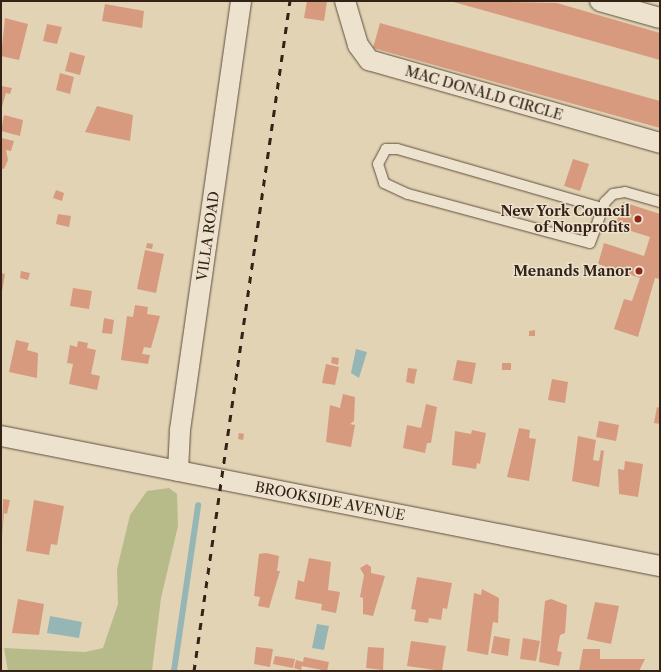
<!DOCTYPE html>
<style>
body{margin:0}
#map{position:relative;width:661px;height:672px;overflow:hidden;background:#e2d3b4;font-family:"Libre Caslon Text",serif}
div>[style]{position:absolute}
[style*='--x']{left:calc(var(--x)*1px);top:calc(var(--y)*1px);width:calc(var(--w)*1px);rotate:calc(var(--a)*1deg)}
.green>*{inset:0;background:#b7bb8a}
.water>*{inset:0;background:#96b6b5}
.stream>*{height:5.5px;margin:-2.75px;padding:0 2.75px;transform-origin:2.75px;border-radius:2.75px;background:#96b6b5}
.building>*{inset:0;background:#d79a7f}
.roads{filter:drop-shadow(0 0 1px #604e3e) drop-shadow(0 0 1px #604e3e)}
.service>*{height:10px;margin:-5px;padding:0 5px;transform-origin:5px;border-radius:5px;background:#ece2ce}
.minor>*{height:20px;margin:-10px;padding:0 10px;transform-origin:10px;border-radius:10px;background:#ece2ce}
.rail>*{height:3px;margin-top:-1.5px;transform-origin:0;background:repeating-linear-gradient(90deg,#352217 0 7px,transparent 0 14px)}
.dots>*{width:11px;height:11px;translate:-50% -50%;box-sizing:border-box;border:2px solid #ece2ce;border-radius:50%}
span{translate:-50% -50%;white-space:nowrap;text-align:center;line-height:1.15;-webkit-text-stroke:3px #ece2ce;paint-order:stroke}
.street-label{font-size:14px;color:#352217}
.poi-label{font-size:14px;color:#352217;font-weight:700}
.right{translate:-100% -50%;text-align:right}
.frame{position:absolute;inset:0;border:2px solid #352217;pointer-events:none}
</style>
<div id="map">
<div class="green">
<div style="clip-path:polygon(169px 488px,177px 494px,178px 526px,161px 598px,152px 671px,8px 671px,4px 648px,85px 652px,103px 648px,118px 604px,117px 569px,130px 515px,147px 491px)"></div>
</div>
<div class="water">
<div style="clip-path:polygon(356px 349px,367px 352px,359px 378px,351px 373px)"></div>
<div style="clip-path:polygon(50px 616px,82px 622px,79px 638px,47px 633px)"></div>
<div style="clip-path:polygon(317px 624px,329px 626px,324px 650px,312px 648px)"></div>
</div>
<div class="stream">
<div style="--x:174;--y:671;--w:167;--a:-81.7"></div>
</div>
<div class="building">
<div style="clip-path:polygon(307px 1px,327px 1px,324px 21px,304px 18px)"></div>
<div style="clip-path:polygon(450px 1px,557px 3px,660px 33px,660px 60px)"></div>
<div style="clip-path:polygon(105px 4px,144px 11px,142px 28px,102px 21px)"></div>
<div style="clip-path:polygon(5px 18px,28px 24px,19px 60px,1px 56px)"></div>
<div style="clip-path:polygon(380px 23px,660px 101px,660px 128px,373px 48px)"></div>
<div style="clip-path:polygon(47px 24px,62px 27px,57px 44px,43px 41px)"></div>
<div style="clip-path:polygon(70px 52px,85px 56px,80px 75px,65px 71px)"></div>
<div style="clip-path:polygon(60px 73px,74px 77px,70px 94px,56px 90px)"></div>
<div style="clip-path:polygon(1px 86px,12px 88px,10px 94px,6px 93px,1px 110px)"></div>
<div style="clip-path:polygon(97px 106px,133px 115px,130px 141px,85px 132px)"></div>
<div style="clip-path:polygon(4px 115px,23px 120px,20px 136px,1px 131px)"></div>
<div style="clip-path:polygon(1px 138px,14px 141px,11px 151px,6px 150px,8px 160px,4px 169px,1px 168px)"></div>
<div style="clip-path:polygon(573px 159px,589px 164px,580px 191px,564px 186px)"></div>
<div style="clip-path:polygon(56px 190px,64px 193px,62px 201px,53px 198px)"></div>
<div style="clip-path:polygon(623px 202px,660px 214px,660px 279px,655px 278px,638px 337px,614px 329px,624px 299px,632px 301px,640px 278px,598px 264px,604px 243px,644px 256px,650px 237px,615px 226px)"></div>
<div style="clip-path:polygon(58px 214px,71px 216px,69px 227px,56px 224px)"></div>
<div style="clip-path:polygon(147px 243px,153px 244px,152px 249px,146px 248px)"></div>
<div style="clip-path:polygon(145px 250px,164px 254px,156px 293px,137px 289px)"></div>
<div style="clip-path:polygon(21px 271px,30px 273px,28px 280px,20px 278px)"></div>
<div style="clip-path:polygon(1px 273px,5px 274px,2px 291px,1px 291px)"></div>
<div style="clip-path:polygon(73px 288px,92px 291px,89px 309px,70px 306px)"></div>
<div style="clip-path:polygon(135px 305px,148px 307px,147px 314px,160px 316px,151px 348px,144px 347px,142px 354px,150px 355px,148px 364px,121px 360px,127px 316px,133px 317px)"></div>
<div style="clip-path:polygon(104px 318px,114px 320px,112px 334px,102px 333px)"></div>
<div style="clip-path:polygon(535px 330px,535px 336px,529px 336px,529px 331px)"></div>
<div style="clip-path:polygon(16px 340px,29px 343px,27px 350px,38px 353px,37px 378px,9px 372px)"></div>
<div style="clip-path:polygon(78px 341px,88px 343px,87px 348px,96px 350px,91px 374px,100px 376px,97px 390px,69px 384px,73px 364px,67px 363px,70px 345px,77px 347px)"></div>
<div style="clip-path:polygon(332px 357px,339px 358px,338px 365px,331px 363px)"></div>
<div style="clip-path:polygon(457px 360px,476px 363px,472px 384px,453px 380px)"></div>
<div style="clip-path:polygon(502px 363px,511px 363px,511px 370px,502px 370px)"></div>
<div style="clip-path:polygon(326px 364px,339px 367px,335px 385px,322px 383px)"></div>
<div style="clip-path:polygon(408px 368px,417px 369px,414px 384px,406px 382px)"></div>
<div style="clip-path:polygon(552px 379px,568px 382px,565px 403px,548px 400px)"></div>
<div style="clip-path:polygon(343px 394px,355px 397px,354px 421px,350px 424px,355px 425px,351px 447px,326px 442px,330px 405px,340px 408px)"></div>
<div style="clip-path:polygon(426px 404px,437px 407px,431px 443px,427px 443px,425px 453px,403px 448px,407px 425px,421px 428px)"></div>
<div style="clip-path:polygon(657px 407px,660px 408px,660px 424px,654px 423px)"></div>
<div style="clip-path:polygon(599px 421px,619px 425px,616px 441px,596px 437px)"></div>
<div style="clip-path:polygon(519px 428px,530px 430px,529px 438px,536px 439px,529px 481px,507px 477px)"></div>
<div style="clip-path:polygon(472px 430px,486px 433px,480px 464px,477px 463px,476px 469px,452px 465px,455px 431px,471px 434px)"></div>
<div style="clip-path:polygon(239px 433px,244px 434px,243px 440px,238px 439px)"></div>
<div style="clip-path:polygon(578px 436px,596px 440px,593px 460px,599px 461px,601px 450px,604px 451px,599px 487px,572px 481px)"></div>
<div style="clip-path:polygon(625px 461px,643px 464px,638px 497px,619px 494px,618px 469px,624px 470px)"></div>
<div style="clip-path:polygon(3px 499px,10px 500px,7px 514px,4px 513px,2px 538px)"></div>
<div style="clip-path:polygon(34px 500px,64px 506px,57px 545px,51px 544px,49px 555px,26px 551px)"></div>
<div style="clip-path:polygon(266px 553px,279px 556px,277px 571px,280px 571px,269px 608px,258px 606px,260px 597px,254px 596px,259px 554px)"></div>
<div style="clip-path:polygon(309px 558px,331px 562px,328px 590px,340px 592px,336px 613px,321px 610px,322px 604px,295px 599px,298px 580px,304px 582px)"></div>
<div style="clip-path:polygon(367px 564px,371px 567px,371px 573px,385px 576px,373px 616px,363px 614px,363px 598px,360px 597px,364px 575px,360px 568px)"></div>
<div style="clip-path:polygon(417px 577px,452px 583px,447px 609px,443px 608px,441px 620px,429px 618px,428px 623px,414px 621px,416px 610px,411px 609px)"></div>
<div style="clip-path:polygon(482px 589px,499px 598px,498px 623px,493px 622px,488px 655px,467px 651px,474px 593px,481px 595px)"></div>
<div style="clip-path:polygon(18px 599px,44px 604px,39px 635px,12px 633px)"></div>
<div style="clip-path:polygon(551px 599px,567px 605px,565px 633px,560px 635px,557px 651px,562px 652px,559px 666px,539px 662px,545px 601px)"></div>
<div style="clip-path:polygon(595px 602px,619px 606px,611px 644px,587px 639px)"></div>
<div style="clip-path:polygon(494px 636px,510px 639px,508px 656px,491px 653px)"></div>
<div style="clip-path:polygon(523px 638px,540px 641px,536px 661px,520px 659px)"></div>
<div style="clip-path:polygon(411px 641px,446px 646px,442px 671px,407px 666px)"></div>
<div style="clip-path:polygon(256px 647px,273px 649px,270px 667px,254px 664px)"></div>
<div style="clip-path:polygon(368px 647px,384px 648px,383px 670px,366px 668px)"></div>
<div style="clip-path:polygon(583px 649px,600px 649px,600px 659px,645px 659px,639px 671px,579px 671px)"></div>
<div style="clip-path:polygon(275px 656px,295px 659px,293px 668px,273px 664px)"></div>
<div style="clip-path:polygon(304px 657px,329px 662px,327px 671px,302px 666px,301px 670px,294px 668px,296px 660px,303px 662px)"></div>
</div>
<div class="roads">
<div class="service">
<div style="--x:602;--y:208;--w:213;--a:-163.9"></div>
<div style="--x:397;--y:149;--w:11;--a:180"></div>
<div style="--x:386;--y:149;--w:17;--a:118"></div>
<div style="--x:378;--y:164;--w:20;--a:72"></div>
<div style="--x:384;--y:183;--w:26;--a:25"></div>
<div style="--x:408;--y:194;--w:188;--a:15.1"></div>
<div style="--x:590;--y:243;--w:44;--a:-69.9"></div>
<div style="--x:605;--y:202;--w:11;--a:-45"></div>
<div style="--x:613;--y:194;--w:12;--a:-9"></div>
<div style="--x:625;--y:192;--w:36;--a:16"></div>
</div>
<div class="minor">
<div style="--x:345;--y:1;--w:46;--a:73.5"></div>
<div style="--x:358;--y:45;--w:19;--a:54"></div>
<div style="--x:369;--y:60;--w:303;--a:15.9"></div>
<div style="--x:600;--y:1;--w:62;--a:15.8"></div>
<div style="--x:1;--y:436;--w:672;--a:11.16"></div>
<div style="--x:178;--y:471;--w:41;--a:-87.2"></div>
<div style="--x:180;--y:430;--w:433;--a:-81.9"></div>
</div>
</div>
<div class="rail">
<div style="--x:194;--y:671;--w:677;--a:-81.85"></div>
</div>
<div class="dots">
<div style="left:638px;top:219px;background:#8f2418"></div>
<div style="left:639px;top:271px;background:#8f2418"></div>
</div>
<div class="street-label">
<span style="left:484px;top:93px;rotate:16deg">MAC DONALD CIRCLE</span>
<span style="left:208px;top:236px;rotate:-82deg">VILLA ROAD</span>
<span style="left:330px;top:501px;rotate:11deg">BROOKSIDE AVENUE</span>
</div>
<div class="poi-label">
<span class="right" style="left:630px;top:219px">New York Council<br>of Nonprofits</span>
<span class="right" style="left:631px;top:271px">Menands Manor</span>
</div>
<div class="frame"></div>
</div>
